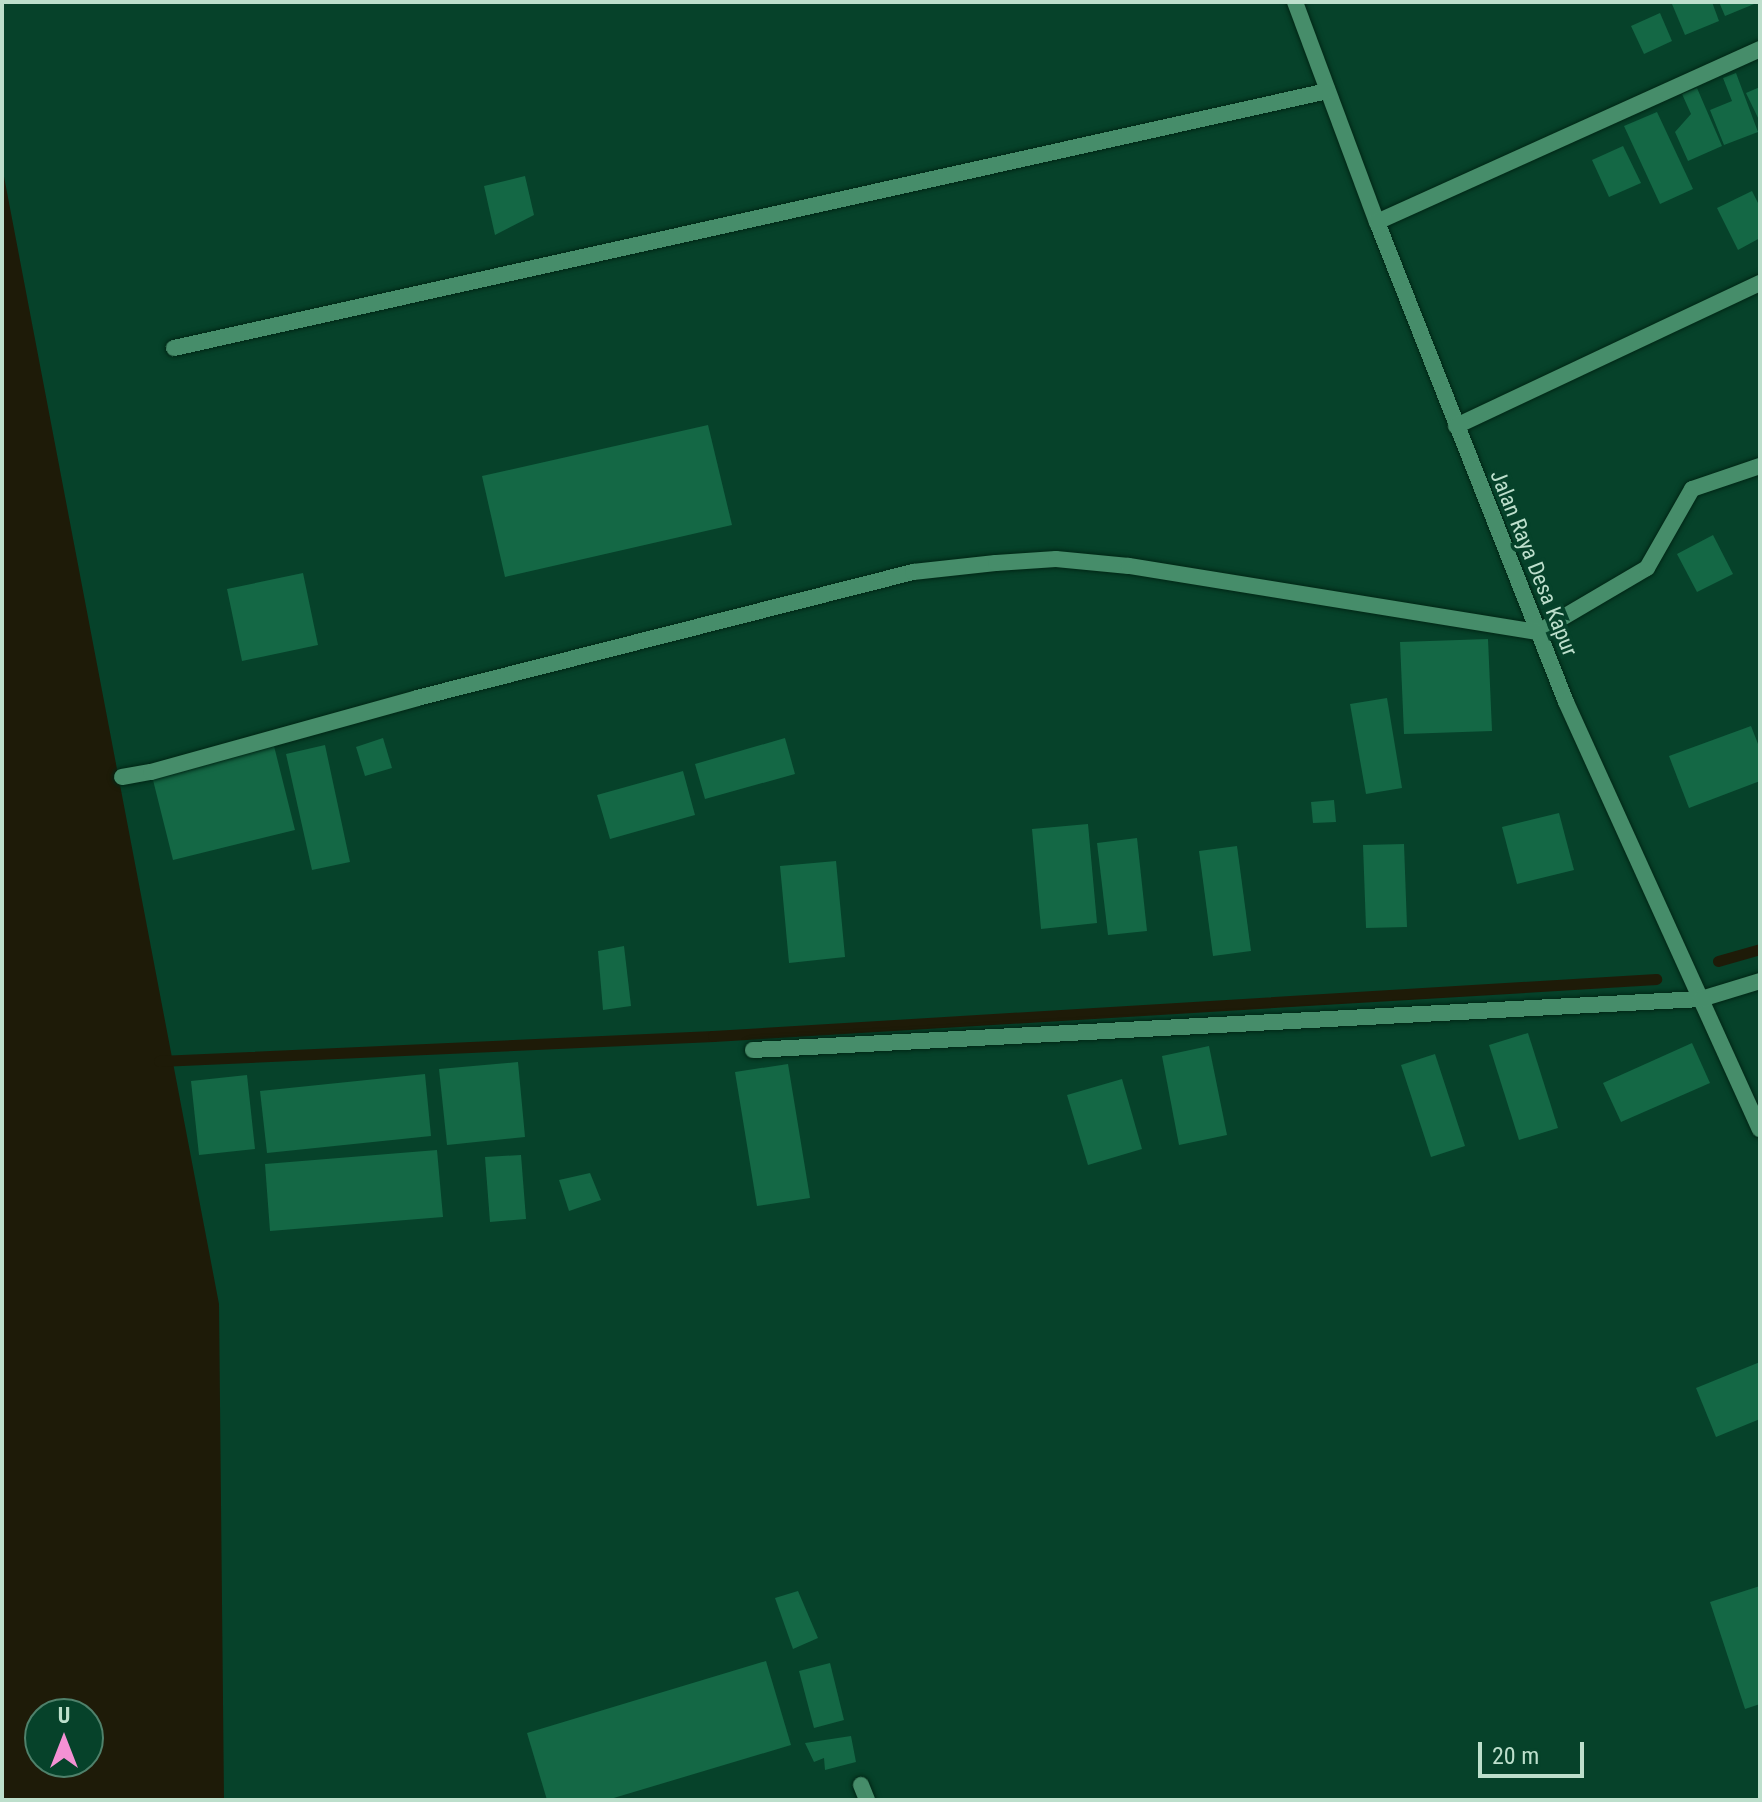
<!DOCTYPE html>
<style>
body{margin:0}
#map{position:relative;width:1762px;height:1802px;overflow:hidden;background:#06422a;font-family:"Roboto Condensed",sans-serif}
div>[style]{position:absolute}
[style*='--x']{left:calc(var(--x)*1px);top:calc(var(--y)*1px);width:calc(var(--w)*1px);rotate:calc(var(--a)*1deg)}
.water>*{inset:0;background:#1e1b08}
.stream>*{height:11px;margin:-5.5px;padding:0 5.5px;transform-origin:5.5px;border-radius:5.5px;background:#1e1b08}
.building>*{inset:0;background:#146845}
.roads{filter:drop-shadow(0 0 2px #002615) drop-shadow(0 0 2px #002615)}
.service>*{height:16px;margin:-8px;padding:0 8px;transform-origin:8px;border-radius:8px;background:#468d6a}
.minor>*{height:16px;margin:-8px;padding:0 8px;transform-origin:8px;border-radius:8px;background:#468d6a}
span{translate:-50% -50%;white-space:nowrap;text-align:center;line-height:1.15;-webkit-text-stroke:7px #06422a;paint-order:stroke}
.street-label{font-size:22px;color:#bddfcc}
.frame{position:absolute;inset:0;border:4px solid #bddfcc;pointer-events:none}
.north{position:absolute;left:24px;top:1698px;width:80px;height:80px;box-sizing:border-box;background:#06422a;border:2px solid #4f816b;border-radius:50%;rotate:0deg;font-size:22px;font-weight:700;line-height:32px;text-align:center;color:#bddfcc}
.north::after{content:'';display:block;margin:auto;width:28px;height:36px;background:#f491d4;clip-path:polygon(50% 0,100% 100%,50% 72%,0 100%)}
.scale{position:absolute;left:1478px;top:1742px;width:106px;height:36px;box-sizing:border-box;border:4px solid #bddfcc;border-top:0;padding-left:10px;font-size:24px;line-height:28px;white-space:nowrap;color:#bddfcc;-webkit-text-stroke:6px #06422a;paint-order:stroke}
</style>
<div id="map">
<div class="water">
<div style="clip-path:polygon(evenodd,2px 166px,219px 1304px,224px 1800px,2px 1800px,2px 166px,40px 1714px,88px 1714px,88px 1762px,40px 1762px,40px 1714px)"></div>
</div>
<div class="stream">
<div style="--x:1718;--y:961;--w:44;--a:-15.9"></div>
<div style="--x:159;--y:1061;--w:555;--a:-2.58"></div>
<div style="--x:713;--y:1036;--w:945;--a:-3.46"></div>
</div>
<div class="building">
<div style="clip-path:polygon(1677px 2px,1712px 2px,1719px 21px,1685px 35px,1672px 4px)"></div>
<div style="clip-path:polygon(1719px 2px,1759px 2px,1725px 16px)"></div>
<div style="clip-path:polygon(1660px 13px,1672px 41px,1644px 54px,1631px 26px)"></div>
<div style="clip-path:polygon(1736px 73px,1758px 132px,1724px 145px,1710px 110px,1732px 101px,1723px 78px)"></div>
<div style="clip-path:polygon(1760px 87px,1760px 122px,1746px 93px)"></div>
<div style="clip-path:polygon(1697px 88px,1722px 146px,1688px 161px,1675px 132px,1691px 114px,1682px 94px)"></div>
<div style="clip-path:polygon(1657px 112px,1693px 189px,1660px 204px,1624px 126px)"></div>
<div style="clip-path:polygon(1623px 146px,1641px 183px,1609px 197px,1592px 160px)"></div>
<div style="clip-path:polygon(525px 176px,534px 215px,495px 235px,484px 186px)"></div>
<div style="clip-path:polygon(1752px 191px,1760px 207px,1760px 238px,1738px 250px,1717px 208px)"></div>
<div style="clip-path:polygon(708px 425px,732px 525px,505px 577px,482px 476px)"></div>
<div style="clip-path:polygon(1713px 535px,1733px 574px,1697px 592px,1677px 554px)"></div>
<div style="clip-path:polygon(303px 573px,318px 645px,242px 661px,227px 589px)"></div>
<div style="clip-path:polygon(1488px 639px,1492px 731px,1404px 734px,1400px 642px)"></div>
<div style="clip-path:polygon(1387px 698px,1402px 788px,1366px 794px,1350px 704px)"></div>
<div style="clip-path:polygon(1751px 726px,1760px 749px,1760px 781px,1689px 808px,1669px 756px)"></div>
<div style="clip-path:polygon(383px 738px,392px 768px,365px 776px,356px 747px)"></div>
<div style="clip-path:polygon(785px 738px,795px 774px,705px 799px,695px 764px)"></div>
<div style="clip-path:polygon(273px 742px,295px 830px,173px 860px,151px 772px)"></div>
<div style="clip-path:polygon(325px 745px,350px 862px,312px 870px,286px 754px)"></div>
<div style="clip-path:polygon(683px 771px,695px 815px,610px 839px,597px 795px)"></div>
<div style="clip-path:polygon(1334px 800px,1336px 822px,1313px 823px,1311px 802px)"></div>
<div style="clip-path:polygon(1559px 813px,1574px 870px,1517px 884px,1502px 827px)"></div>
<div style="clip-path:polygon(1088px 824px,1097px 923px,1041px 929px,1032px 829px)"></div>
<div style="clip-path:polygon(1137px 838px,1147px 931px,1108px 935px,1097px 843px)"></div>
<div style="clip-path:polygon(1404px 844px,1407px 927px,1366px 928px,1363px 845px)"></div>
<div style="clip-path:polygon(1237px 846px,1251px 951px,1213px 956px,1199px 851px)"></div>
<div style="clip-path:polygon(836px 861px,845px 957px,789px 963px,780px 866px)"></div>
<div style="clip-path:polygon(624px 946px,631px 1006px,603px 1010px,598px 951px)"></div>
<div style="clip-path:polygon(1528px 1033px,1558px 1128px,1519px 1140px,1489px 1045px)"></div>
<div style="clip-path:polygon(1692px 1043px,1710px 1083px,1621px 1122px,1603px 1083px)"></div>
<div style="clip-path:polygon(1209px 1046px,1227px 1135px,1179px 1145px,1162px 1056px)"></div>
<div style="clip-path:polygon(1435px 1054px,1465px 1146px,1431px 1157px,1401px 1065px)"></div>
<div style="clip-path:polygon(518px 1062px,525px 1137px,447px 1145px,439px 1069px)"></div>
<div style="clip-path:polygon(788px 1064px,810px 1198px,757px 1206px,735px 1072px)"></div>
<div style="clip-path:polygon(425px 1074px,431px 1136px,267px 1153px,260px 1091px)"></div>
<div style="clip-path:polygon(247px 1075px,255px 1149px,199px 1155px,191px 1081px)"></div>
<div style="clip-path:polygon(1122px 1079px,1142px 1149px,1088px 1165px,1067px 1095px)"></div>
<div style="clip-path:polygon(437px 1150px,443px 1217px,270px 1231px,265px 1164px)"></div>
<div style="clip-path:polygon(521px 1155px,526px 1219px,490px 1222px,485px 1157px)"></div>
<div style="clip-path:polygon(590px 1173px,601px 1200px,569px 1211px,559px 1180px)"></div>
<div style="clip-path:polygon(1760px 1362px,1760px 1419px,1716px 1437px,1696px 1388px)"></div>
<div style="clip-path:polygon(1760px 1586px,1760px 1704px,1745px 1709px,1710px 1602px)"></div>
<div style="clip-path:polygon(798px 1591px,818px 1638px,793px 1649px,775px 1598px)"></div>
<div style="clip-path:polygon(766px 1661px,791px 1745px,607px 1800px,547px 1800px,527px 1733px)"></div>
<div style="clip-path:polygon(830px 1663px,844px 1720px,814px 1728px,799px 1671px)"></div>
<div style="clip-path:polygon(851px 1736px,856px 1762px,825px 1770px,824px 1758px,814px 1762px,805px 1743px)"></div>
</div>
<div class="roads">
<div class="service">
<div style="--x:1538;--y:632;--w:126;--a:-30.4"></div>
<div style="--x:1647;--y:568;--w:91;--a:-60.3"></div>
<div style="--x:1692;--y:489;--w:72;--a:-18.7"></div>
</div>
<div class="minor">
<div style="--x:1295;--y:2;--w:235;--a:69.6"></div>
<div style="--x:1377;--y:222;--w:516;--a:68.51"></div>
<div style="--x:1566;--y:702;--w:469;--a:65.6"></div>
<div style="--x:1377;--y:222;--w:420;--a:-24.3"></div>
<div style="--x:174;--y:348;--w:1182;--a:-12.56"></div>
<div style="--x:1456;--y:426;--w:336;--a:-25.2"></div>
<div style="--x:122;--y:777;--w:29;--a:-10"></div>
<div style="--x:151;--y:772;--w:276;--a:-15.5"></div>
<div style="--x:417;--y:698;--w:512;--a:-14.25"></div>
<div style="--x:913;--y:572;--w:83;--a:-6.2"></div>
<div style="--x:996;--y:563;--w:60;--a:-3.8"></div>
<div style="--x:1056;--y:559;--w:73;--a:5.5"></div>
<div style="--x:1129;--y:566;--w:414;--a:9.2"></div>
<div style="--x:753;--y:1050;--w:949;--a:-3.08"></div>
<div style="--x:1701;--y:999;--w:62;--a:-17"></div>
<div style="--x:861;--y:1785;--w:16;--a:68"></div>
</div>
</div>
<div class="street-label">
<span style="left:1534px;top:563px;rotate:68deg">Jalan Raya Desa Kapur</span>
</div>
<div class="frame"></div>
<div class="north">U</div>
<div class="scale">20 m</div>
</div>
